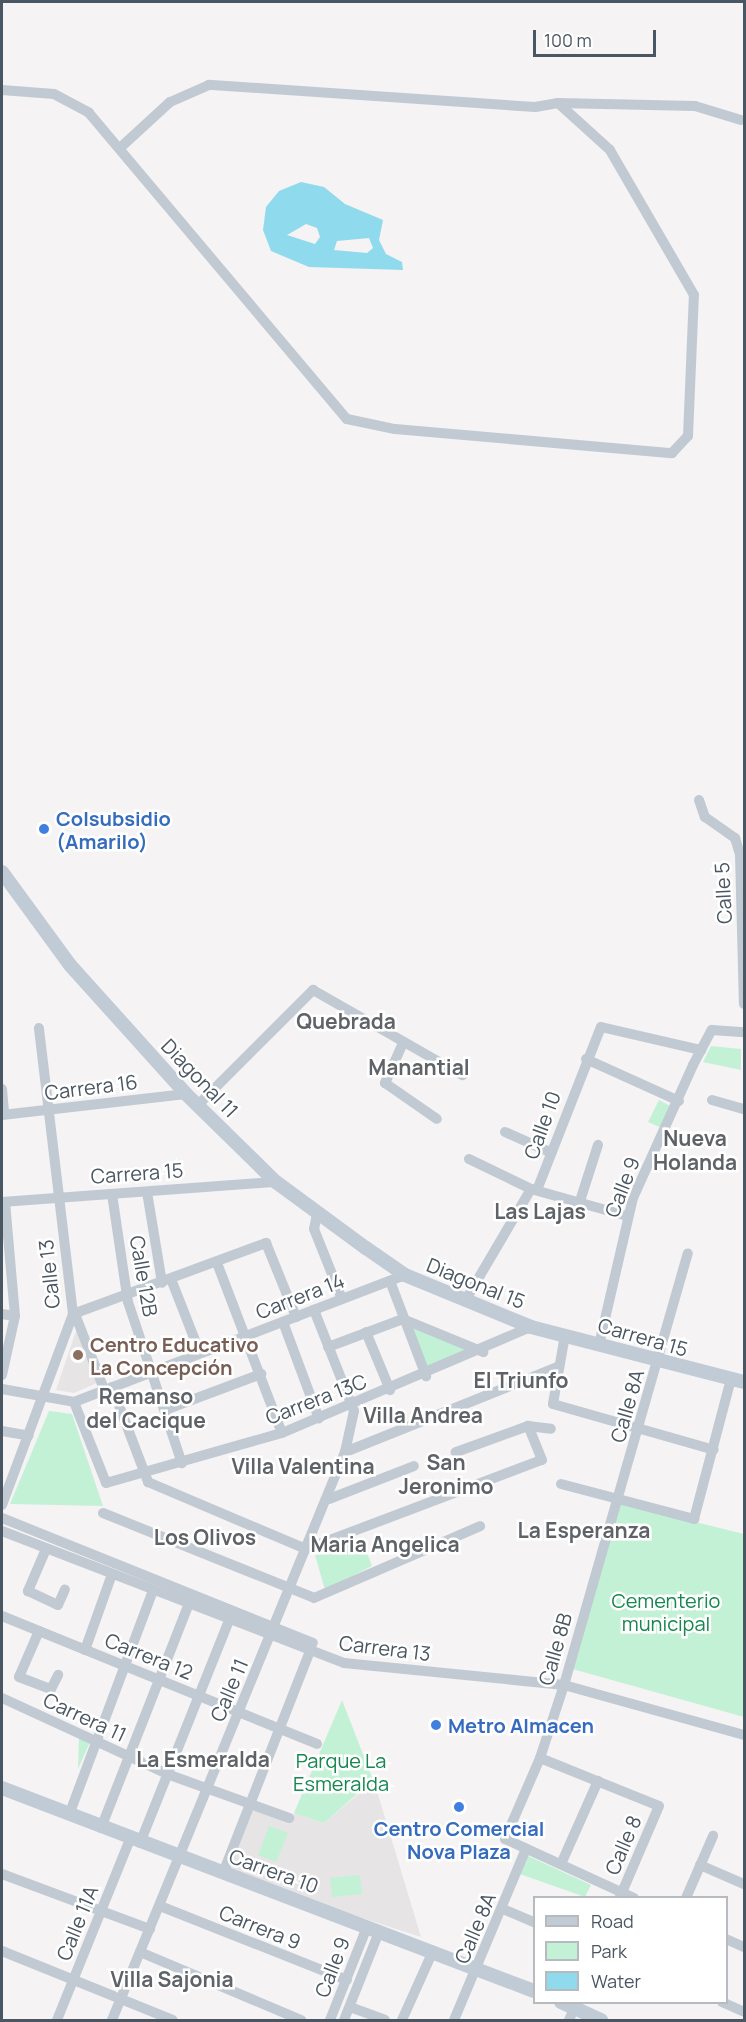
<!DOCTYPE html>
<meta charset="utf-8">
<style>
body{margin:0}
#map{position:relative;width:746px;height:2022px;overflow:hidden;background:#f5f3f3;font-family:Manrope,sans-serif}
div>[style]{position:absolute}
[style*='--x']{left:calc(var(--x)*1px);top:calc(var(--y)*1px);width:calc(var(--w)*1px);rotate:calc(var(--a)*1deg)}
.education>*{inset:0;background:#e6e4e5}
.green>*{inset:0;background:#c3f1d5}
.water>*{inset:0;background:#90daee}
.street>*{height:10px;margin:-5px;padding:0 5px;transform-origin:5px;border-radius:5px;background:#c1cad2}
.secondary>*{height:14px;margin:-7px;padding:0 7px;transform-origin:7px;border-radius:7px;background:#c1cbd6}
.dots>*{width:16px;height:16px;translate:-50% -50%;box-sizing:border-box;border:3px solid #fff;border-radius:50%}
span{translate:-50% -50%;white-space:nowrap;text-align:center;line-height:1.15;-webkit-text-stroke:5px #fff;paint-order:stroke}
.shop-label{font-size:20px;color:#366cbe;font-weight:700}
.left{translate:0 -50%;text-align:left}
.street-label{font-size:20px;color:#4a5661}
.education-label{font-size:20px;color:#785e54;font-weight:700}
.park-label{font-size:20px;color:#17864f}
.neighbourhood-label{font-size:21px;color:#5f6368;font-weight:700}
.frame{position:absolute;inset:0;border:3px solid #4a5661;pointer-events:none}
.legend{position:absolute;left:533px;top:1896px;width:195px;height:108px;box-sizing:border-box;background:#fff;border:2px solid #b7bbc0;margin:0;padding:8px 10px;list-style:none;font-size:18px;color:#4a5661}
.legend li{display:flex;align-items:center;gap:12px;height:30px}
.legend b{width:30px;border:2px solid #b7bbc0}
.scale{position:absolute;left:533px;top:30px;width:123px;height:27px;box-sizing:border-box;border:3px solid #4a5661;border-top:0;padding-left:8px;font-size:18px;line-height:21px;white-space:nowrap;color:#4a5661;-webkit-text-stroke:4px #fff;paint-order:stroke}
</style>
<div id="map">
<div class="education">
<div style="clip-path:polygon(77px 1328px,99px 1382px,74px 1393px,56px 1390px)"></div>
<div style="clip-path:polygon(374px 1781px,421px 1937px,223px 1873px,249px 1805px,292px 1821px,294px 1813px,324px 1823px)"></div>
</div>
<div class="green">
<div style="clip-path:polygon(711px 1046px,741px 1049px,741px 1070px,703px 1062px)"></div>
<div style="clip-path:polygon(659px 1100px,672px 1107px,662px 1128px,648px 1122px)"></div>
<div style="clip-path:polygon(412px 1327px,472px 1352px,428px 1370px)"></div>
<div style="clip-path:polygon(49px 1411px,72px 1414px,103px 1506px,10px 1504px)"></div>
<div style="clip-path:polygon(618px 1503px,744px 1534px,744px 1717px,569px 1668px)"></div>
<div style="clip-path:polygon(361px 1537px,372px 1566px,325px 1590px,315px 1555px)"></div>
<div style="clip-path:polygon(342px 1700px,373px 1780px,324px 1823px,294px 1813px)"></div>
<div style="clip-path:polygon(79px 1737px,90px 1742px,78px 1769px)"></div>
<div style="clip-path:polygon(269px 1826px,288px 1833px,276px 1862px,258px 1855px)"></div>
<div style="clip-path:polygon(526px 1855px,591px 1885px,585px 1897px,517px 1873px)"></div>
<div style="clip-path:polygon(360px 1875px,362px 1894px,332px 1897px,330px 1878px)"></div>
</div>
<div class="water">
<div style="clip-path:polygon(evenodd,301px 182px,324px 187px,345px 204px,383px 220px,379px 240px,386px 254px,402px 262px,403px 270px,309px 267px,271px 251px,263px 230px,266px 207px,279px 191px,301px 182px,306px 224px,317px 228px,320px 237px,315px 244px,287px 235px,306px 224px,301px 182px,369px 238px,373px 248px,367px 253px,334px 250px,337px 241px,369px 238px)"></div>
</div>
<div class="street">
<div style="--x:2;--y:90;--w:52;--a:4.4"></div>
<div style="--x:54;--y:94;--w:40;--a:28"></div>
<div style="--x:89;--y:113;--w:400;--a:49.9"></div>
<div style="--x:347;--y:419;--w:49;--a:11.8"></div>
<div style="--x:395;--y:429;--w:278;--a:5"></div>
<div style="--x:672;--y:453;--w:23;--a:-47"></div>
<div style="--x:688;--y:436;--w:141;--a:-87.6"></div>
<div style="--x:694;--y:295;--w:168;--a:-120.1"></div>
<div style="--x:610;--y:150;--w:70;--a:-137.9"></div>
<div style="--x:558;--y:103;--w:23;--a:170"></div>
<div style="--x:535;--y:107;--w:327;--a:-176.1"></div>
<div style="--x:209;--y:85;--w:43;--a:156.4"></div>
<div style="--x:170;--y:102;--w:68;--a:137.4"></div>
<div style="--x:558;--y:103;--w:137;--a:1.3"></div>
<div style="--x:695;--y:106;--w:48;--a:16.9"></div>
<div style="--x:699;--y:800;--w:18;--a:71"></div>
<div style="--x:705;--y:817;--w:37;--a:35"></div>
<div style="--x:735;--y:838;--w:17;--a:73"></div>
<div style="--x:740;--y:854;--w:150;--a:88.5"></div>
<div style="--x:403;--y:1043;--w:44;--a:114.2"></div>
<div style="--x:385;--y:1083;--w:63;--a:34.7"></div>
<div style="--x:586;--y:1059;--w:102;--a:24.3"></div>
<div style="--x:2;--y:1089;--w:25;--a:85"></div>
<div style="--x:712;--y:1100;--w:33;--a:16"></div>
<div style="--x:198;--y:1105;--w:163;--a:-45"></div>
<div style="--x:313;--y:990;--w:172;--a:29.7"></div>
<div style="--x:2;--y:1115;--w:185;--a:-6.5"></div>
<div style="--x:505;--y:1132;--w:51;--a:24.1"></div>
<div style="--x:469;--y:1159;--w:69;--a:25.8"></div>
<div style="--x:531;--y:1189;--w:100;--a:15.7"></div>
<div style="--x:537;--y:1190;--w:175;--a:-68.6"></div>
<div style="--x:601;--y:1027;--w:103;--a:13"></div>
<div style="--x:147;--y:1192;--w:92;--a:80.6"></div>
<div style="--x:112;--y:1194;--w:109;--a:81.6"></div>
<div style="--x:128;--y:1302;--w:170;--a:71.5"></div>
<div style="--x:580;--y:1201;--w:59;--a:-72.2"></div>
<div style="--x:2;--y:1202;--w:275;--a:-4.2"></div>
<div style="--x:317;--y:1214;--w:15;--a:101"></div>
<div style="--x:314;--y:1229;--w:75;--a:68.2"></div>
<div style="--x:217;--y:1263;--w:182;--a:69.1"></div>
<div style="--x:171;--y:1279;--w:79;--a:68.6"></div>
<div style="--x:390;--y:1281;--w:102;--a:69.2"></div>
<div style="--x:465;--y:1301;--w:130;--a:-59.5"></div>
<div style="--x:2;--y:1314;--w:13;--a:9"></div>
<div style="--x:73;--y:1314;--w:206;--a:-20.2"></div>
<div style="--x:266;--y:1243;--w:80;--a:67.9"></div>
<div style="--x:75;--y:1314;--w:80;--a:68.9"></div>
<div style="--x:283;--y:1322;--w:103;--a:69.6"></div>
<div style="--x:366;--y:1332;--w:63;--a:67.5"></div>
<div style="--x:565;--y:1335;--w:70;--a:99.9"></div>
<div style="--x:553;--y:1404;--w:167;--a:15.9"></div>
<div style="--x:599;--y:1345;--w:151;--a:-77"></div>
<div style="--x:633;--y:1198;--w:146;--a:-65.7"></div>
<div style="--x:693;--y:1065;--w:40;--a:-62"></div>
<div style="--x:712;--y:1030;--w:32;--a:4"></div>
<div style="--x:328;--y:1347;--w:80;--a:-20.5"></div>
<div style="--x:403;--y:1319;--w:87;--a:22.4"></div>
<div style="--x:2;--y:1375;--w:60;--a:-77.6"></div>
<div style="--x:15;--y:1316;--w:114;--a:-95"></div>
<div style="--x:112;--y:1387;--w:102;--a:69.2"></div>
<div style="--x:148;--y:1482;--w:172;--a:23"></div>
<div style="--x:306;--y:1549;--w:252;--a:-20.7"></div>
<div style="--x:542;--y:1460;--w:37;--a:-112"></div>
<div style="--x:528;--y:1426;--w:77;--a:160.1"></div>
<div style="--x:2;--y:1389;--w:73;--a:10.2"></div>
<div style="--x:74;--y:1402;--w:355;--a:-21"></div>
<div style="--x:74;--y:1402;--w:87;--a:68.4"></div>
<div style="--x:106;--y:1483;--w:183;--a:-15.9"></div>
<div style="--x:282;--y:1433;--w:271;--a:-23.1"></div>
<div style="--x:165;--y:1410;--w:103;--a:-20.6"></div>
<div style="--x:528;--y:1426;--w:23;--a:7"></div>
<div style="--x:2;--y:1431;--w:27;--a:10"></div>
<div style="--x:345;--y:1452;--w:229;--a:-21.8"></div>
<div style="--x:561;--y:1484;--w:138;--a:14.7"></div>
<div style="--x:694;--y:1519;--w:145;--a:-75.2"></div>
<div style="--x:329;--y:1499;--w:91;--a:-21.2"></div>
<div style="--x:2;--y:1505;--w:204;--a:-69.6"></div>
<div style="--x:73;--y:1314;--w:288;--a:-96.8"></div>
<div style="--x:103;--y:1513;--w:227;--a:21.9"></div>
<div style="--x:314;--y:1598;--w:181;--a:-23.4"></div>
<div style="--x:2;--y:1518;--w:335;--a:21.9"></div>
<div style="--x:2;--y:1531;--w:367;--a:21.1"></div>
<div style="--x:344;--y:1663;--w:221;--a:5.7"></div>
<div style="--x:564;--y:1685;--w:187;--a:15.5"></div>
<div style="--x:46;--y:1549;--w:46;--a:113.2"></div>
<div style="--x:28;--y:1591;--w:33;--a:25"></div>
<div style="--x:58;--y:1605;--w:17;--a:-66"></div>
<div style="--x:2;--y:1616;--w:340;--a:22.1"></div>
<div style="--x:39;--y:1631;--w:50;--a:113.5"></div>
<div style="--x:19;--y:1677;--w:34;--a:21"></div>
<div style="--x:51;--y:1689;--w:16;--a:-63"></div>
<div style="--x:85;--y:1650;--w:81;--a:-70.4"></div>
<div style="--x:2;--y:1698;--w:182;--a:24.7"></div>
<div style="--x:167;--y:1774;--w:130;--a:19.8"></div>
<div style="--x:540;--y:1758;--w:128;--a:22"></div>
<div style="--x:659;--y:1806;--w:99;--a:113.2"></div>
<div style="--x:69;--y:1815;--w:240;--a:-69.5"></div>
<div style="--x:101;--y:1828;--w:242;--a:-68.6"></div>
<div style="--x:140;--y:1843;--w:239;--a:-68.2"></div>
<div style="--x:561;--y:1864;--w:91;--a:-66"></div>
<div style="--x:700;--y:1865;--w:48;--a:23.4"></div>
<div style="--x:223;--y:1873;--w:236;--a:-68.6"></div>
<div style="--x:2;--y:1874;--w:158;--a:20.4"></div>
<div style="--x:634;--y:1898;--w:142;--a:-155.4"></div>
<div style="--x:505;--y:1839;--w:88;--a:-66.6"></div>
<div style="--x:540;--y:1758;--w:77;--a:-71.8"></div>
<div style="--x:564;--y:1685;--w:449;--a:-74"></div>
<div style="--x:686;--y:1898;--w:68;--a:-66.5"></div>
<div style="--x:160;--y:1906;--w:201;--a:21.6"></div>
<div style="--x:503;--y:1909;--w:34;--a:23"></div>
<div style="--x:726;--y:1939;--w:20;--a:24"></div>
<div style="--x:2;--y:1951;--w:184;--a:22"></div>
<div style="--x:140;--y:1952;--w:175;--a:22.9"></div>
<div style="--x:722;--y:2002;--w:24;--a:24"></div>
<div style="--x:350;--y:2007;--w:37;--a:20"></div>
<div style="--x:57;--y:2020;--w:195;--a:-68"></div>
<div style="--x:112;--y:2020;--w:614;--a:-67.7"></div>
<div style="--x:345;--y:1452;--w:42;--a:-77.6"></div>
<div style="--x:354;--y:1411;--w:109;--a:-111.6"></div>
<div style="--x:330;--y:2020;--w:100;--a:-68.3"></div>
<div style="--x:344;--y:2020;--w:95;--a:-68.3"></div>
<div style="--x:402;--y:2020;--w:76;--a:-65.8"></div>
<div style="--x:454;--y:2020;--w:186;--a:-67.2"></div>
<div style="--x:569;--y:2020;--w:20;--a:-66"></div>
</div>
<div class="secondary">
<div style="--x:2;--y:872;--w:115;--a:53.8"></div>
<div style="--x:70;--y:965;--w:173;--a:48"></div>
<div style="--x:186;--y:1094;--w:126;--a:44.4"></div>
<div style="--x:276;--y:1182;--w:112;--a:36.3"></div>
<div style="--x:366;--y:1248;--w:47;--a:34.7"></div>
<div style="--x:405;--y:1275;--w:136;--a:22.4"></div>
<div style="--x:531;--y:1327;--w:220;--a:14.5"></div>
<div style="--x:2;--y:1788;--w:569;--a:20.89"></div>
<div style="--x:561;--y:2002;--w:44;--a:24.2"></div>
</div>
<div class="dots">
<div style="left:44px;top:829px;background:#3f7fe0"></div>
<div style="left:78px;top:1355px;background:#8d6e63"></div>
<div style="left:436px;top:1725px;background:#3f7fe0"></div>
<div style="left:459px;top:1807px;background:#3f7fe0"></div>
</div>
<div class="shop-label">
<span class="left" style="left:56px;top:830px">Colsubsidio<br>(Amarilo)</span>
<span class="left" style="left:448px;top:1725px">Metro Almacen</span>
<span style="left:459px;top:1840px">Centro Comercial<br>Nova Plaza</span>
</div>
<div class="street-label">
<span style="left:723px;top:893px;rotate:-93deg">Calle 5</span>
<span style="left:200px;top:1078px;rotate:46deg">Diagonal 11</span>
<span style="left:91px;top:1087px;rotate:-7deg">Carrera 16</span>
<span style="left:542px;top:1125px;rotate:-70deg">Calle 10</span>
<span style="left:137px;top:1173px;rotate:-4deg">Carrera 15</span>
<span style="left:622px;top:1187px;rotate:-69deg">Calle 9</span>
<span style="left:49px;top:1274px;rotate:-96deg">Calle 13</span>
<span style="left:144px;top:1276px;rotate:80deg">Calle 12B</span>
<span style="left:476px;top:1283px;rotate:22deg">Diagonal 15</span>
<span style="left:300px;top:1296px;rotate:-21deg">Carrera 14</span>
<span style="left:643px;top:1337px;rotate:16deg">Carrera 15</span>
<span style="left:316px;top:1399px;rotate:-21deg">Carrera 13C</span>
<span style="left:627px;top:1406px;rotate:-74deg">Calle 8A</span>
<span style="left:385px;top:1648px;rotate:7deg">Carrera 13</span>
<span style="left:555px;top:1649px;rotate:-74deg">Calle 8B</span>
<span style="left:149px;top:1656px;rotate:22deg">Carrera 12</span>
<span style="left:229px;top:1690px;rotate:-67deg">Calle 11</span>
<span style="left:85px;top:1717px;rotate:25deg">Carrera 11</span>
<span style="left:623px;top:1845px;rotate:-67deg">Calle 8</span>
<span style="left:274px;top:1871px;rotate:20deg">Carrera 10</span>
<span style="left:77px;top:1923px;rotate:-68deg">Calle 11A</span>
<span style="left:260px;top:1927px;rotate:22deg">Carrera 9</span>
<span style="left:475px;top:1928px;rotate:-67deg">Calle 8A</span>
<span style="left:332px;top:1967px;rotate:-69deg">Calle 9</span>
</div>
<div class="education-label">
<span class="left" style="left:90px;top:1356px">Centro Educativo<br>La Concepción</span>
</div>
<div class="park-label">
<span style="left:666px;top:1612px">Cementerio<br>municipal</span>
<span style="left:341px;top:1772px">Parque La<br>Esmeralda</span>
</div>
<div class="neighbourhood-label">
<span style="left:346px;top:1021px">Quebrada</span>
<span style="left:419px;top:1067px">Manantial</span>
<span style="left:695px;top:1150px">Nueva<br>Holanda</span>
<span style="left:540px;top:1211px">Las Lajas</span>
<span style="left:521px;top:1380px">El Triunfo</span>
<span style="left:146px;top:1408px">Remanso<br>del Cacique</span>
<span style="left:423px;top:1415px">Villa Andrea</span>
<span style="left:446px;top:1474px">San<br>Jeronimo</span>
<span style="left:303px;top:1466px">Villa Valentina</span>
<span style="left:584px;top:1530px">La Esperanza</span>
<span style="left:205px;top:1537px">Los Olivos</span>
<span style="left:385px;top:1544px">Maria Angelica</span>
<span style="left:203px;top:1759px">La Esmeralda</span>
<span style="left:172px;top:1979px">Villa Sajonia</span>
</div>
<div class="frame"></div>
<ul class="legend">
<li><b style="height:8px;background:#c1cbd6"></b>Road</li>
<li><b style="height:16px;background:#c3f1d5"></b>Park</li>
<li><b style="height:16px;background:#90daee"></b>Water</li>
</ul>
<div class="scale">100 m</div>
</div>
